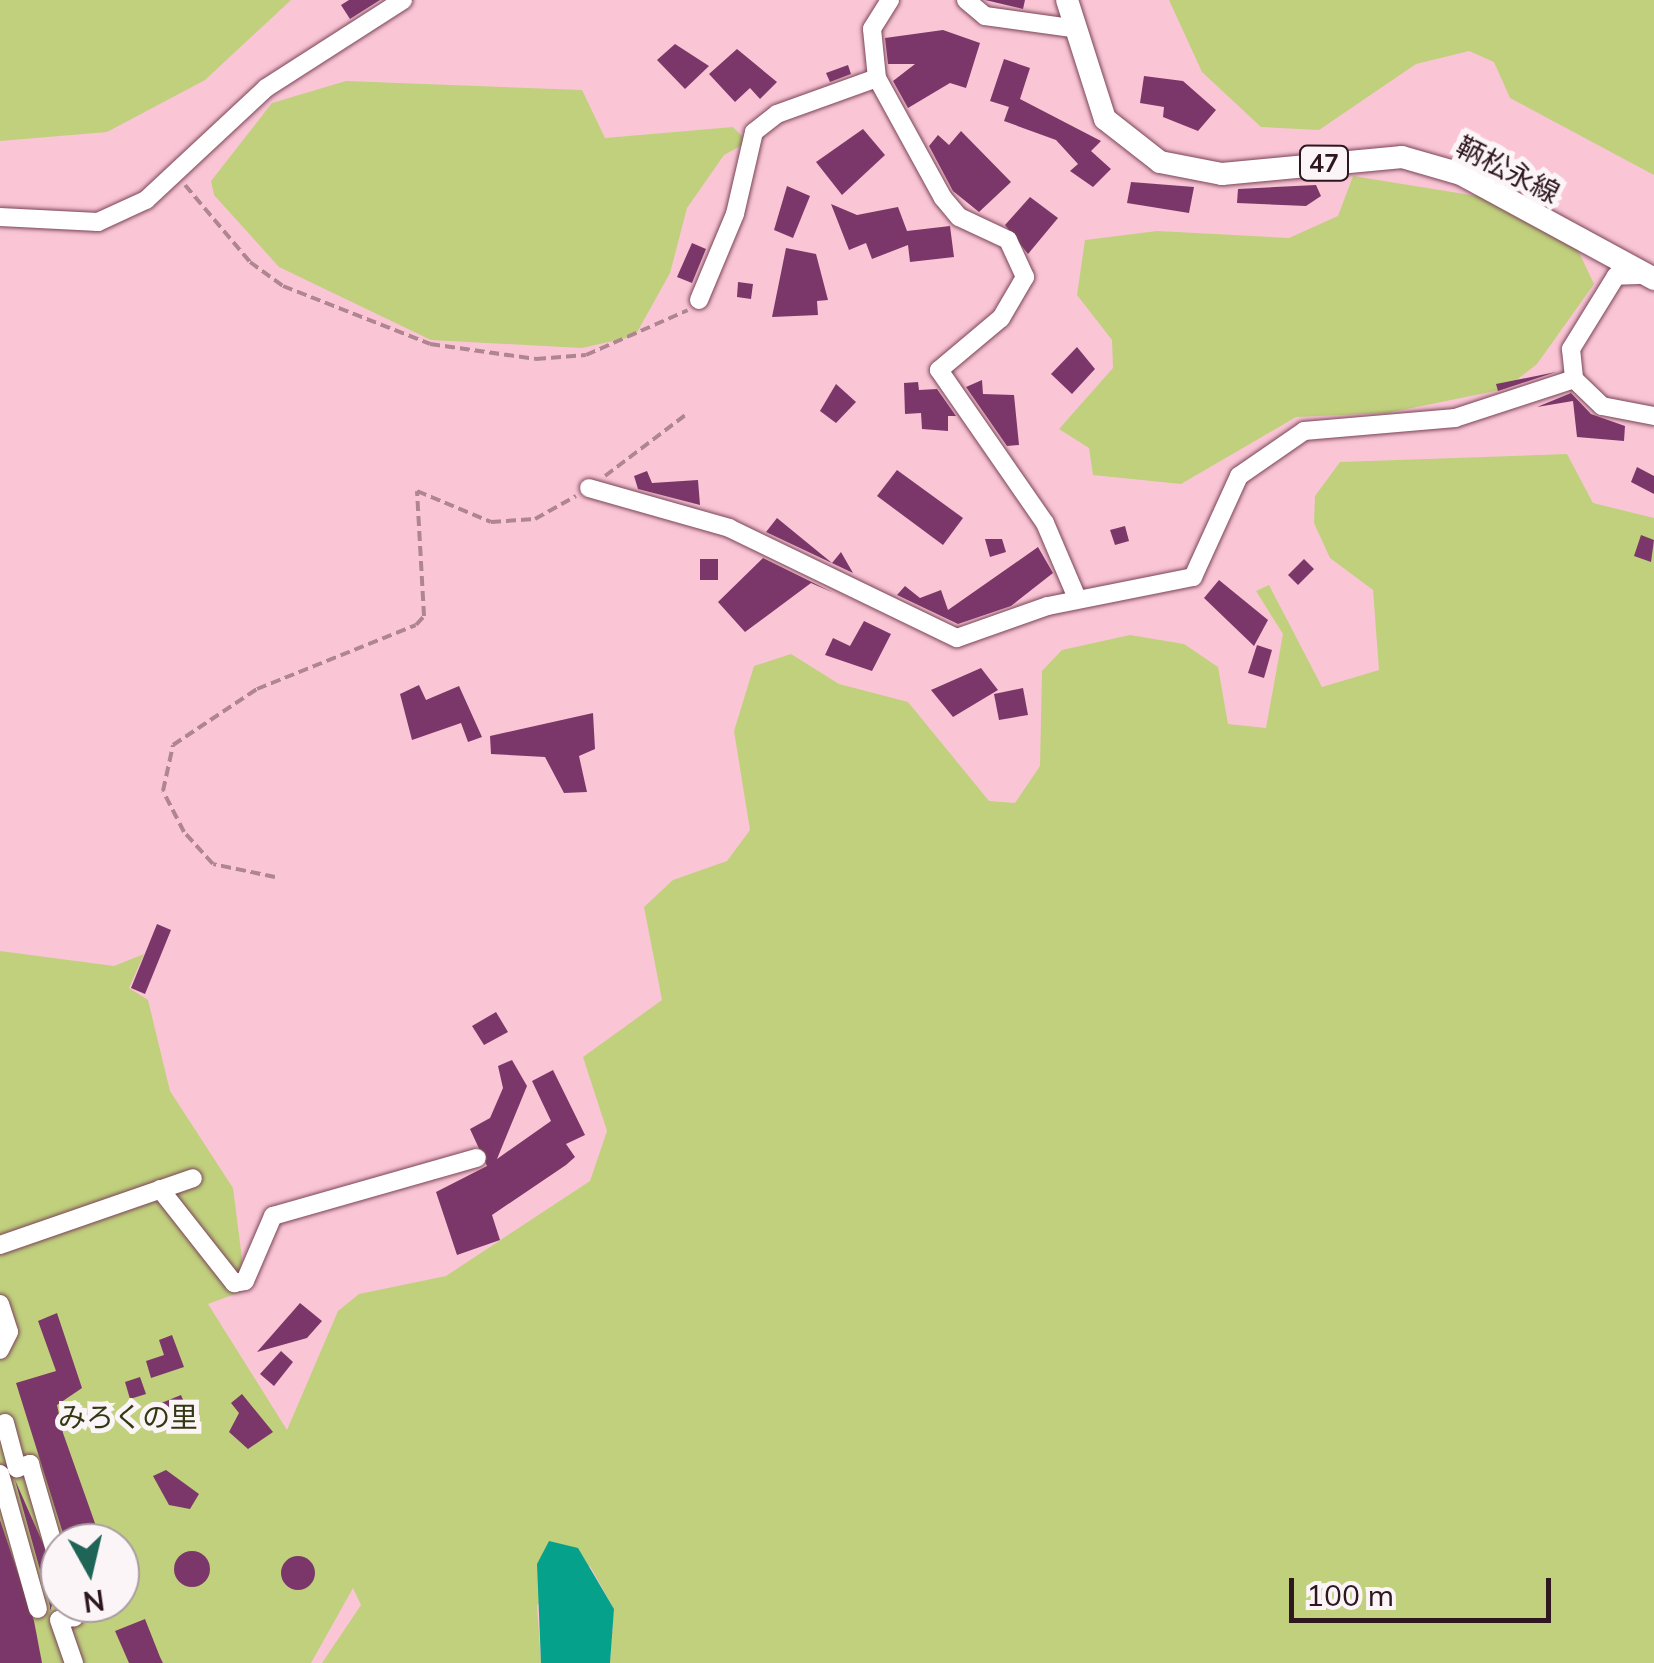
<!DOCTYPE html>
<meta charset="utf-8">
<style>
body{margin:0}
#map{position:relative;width:1654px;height:1663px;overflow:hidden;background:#fac6d6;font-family:Mulish,"Noto Sans JP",sans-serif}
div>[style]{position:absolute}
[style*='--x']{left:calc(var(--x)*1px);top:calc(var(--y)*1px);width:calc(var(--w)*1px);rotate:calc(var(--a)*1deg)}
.green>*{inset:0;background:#c0d07d}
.water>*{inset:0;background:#06a18a}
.building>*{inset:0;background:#7b376a}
.round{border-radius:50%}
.path>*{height:4px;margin-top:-2px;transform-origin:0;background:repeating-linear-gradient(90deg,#af8592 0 10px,transparent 0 15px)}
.roads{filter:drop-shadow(0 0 2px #7a4457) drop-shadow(0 0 2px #7a4457)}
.minor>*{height:18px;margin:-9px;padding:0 9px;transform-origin:9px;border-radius:9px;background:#fff}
.major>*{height:22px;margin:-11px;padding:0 11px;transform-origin:11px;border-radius:11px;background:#fff}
span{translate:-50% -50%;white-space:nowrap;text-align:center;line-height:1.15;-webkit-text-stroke:10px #fcf5f7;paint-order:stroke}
.shield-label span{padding:2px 8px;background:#fcf5f7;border:2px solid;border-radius:8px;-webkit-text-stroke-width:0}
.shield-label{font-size:25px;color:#2e171f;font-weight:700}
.street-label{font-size:28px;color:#2e171f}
.park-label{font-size:28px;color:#313812}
.north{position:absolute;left:40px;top:1523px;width:100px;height:100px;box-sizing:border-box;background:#fcf5f7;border:2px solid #aa9ca1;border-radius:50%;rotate:172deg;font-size:28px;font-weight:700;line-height:40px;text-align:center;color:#2e171f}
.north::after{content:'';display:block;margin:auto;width:35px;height:45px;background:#1e6457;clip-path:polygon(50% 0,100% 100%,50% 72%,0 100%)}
.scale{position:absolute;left:1289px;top:1578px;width:262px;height:45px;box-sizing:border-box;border:5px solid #2e171f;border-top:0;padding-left:12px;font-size:30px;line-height:35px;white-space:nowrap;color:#2e171f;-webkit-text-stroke:8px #fcf5f7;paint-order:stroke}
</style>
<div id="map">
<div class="green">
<div style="clip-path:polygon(0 0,291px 0,205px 80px,107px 132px,0 141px)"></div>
<div style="clip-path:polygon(1169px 0,1654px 0,1654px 175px,1510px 98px,1494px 62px,1469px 51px,1416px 64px,1319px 130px,1261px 127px,1202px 72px)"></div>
<div style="clip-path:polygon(346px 81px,582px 90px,605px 138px,733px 127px,748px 142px,724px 155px,687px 208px,670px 273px,635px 336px,582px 348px,431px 340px,279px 267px,214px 195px,211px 181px,272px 103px)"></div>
<div style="clip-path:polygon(1353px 176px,1489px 198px,1576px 246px,1594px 284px,1537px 364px,1505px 389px,1387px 413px,1296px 417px,1181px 484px,1093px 475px,1089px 448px,1059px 429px,1113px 368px,1112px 340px,1077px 295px,1085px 240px,1157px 231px,1289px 238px,1338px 216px)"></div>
<div style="clip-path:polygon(evenodd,1567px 454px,1593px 503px,1654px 518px,1654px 1663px,610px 1663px,614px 1609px,590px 1566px,537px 1605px,541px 1663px,322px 1663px,361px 1605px,353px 1588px,311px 1663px,0 1663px,0 951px,114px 966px,144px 954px,129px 988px,148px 1000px,170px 1091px,233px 1188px,246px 1290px,208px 1304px,287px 1430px,338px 1311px,359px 1294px,446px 1276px,590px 1181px,607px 1131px,583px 1057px,662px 1000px,644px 907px,673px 880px,727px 861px,750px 830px,734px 731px,754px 666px,791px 654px,839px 684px,908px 702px,989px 801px,1015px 803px,1040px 766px,1042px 671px,1062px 650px,1130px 635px,1184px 644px,1218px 667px,1228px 724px,1266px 728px,1283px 634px,1256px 591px,1269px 585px,1322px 687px,1379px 670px,1373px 590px,1330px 558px,1314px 523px,1315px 496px,1340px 462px,1567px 454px,60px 1543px,120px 1543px,120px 1603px,60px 1603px,60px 1543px)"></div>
</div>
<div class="water">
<div style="clip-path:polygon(549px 1541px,578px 1548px,614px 1609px,610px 1663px,541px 1663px,537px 1564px)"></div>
</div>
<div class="building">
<div style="clip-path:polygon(349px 0,380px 0,350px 19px,341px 5px)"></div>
<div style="clip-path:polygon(985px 0,1025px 0,1023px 9px)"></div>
<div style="clip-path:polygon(943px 30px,980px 43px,966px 88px,950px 83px,908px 108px,893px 81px,915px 64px,888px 64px,885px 38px)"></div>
<div style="clip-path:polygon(675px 44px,709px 66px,685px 89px,657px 60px)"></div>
<div style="clip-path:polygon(737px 49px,777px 82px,760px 99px,750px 88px,735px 102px,709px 74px)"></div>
<div style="clip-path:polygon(1004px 59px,1030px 68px,1020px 99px,1101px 141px,1091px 151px,1111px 169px,1093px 187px,1070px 171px,1078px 164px,1056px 140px,1004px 121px,1009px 107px,990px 101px)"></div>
<div style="clip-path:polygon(848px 65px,851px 74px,830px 82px,826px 73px)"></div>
<div style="clip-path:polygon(1144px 76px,1183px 81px,1216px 110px,1198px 131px,1163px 117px,1164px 107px,1140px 103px)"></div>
<div style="clip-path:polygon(863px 129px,885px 155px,842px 195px,816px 162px)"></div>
<div style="clip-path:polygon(961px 131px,1011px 182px,979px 212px,953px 191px,929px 146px,938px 135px,949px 145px)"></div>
<div style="clip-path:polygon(1131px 182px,1194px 187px,1189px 213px,1127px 203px)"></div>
<div style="clip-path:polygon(1316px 185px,1321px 196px,1306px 206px,1237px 203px,1238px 189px)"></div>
<div style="clip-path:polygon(787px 186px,810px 196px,793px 238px,774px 230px)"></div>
<div style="clip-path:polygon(1030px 197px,1058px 218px,1028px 254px,1005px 225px)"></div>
<div style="clip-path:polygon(831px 204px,857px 215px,898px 207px,907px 231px,950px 226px,954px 257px,910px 262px,908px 245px,872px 259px,866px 243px,849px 250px)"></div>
<div style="clip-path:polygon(692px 243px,706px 249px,692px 283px,677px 277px)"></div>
<div style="clip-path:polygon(786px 248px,816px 254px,828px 300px,817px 301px,818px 315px,772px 317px)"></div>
<div style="clip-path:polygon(738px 282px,753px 284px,751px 299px,737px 297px)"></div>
<div style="clip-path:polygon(1077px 347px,1095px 369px,1072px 394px,1051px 374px)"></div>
<div style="clip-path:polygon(1556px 372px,1498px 391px,1496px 384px)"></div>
<div style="clip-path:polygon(982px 380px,983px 394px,1014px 395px,1019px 445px,1007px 446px,966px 387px)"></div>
<div style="clip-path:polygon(918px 382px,919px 390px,937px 389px,956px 416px,948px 416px,948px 431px,922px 429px,921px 413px,905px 414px,904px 383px)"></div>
<div style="clip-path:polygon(836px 384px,856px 402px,836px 423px,820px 411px)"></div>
<div style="clip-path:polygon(1571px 393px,1591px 414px,1625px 426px,1624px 441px,1577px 437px,1573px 401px,1537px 407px)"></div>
<div style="clip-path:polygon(1637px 467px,1654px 476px,1654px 494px,1631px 482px)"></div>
<div style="clip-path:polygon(897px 470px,963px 518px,943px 545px,877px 496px)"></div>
<div style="clip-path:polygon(647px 471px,652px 483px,698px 480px,700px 505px,638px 489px,634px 476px)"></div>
<div style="clip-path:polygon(777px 518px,832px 563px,841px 552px,853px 573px,766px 532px)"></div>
<div style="clip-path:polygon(1125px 526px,1129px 541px,1115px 545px,1110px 530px)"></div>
<div style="clip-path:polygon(1641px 535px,1654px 540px,1651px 562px,1634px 556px)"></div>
<div style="clip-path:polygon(985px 539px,1002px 539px,1006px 552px,990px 557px)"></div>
<div style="clip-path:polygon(1038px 547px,1053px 573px,1011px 606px,958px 624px,897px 595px,905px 586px,920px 598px,941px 590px,948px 610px)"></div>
<div style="clip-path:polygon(763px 558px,834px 593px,811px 583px,745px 632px,718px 602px)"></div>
<div style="clip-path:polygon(700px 559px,718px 559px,718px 580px,700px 580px)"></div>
<div style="clip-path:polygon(1304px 559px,1314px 569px,1298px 585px,1288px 575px)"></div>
<div style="clip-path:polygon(1219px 580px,1268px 620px,1254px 646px,1204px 598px)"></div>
<div style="clip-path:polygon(864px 621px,891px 634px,872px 671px,825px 655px,833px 638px,850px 646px)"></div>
<div style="clip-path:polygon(1257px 645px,1272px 650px,1264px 678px,1248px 673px)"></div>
<div style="clip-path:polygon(981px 668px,998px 690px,953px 717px,931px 690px)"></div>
<div style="clip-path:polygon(419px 685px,426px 700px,459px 686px,482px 737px,468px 742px,461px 723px,412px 740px,400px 694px)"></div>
<div style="clip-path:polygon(1023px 688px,1028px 715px,999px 720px,994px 694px)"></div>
<div style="clip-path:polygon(593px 713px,595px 749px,579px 756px,587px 792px,564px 793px,545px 757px,491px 754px,490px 736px)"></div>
<div style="clip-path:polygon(157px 924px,171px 930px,145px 994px,131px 988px)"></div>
<div style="clip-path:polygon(496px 1012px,508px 1032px,484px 1045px,472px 1026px)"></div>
<div style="clip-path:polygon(512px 1060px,527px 1086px,497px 1159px,551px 1121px,532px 1081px,553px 1070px,585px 1135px,566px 1144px,575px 1157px,566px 1165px,492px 1215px,500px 1240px,457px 1255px,436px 1192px,487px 1166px,470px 1129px,490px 1118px,503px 1088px,498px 1066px)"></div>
<div style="clip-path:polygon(300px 1303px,322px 1321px,307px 1338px,257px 1352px)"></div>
<div style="clip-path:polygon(57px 1313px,82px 1388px,57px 1405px,63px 1433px,102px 1543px,66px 1543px,16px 1383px,56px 1371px,38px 1321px)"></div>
<div style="clip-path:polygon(172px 1335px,184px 1367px,151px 1378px,146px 1361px,164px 1355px,159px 1340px)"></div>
<div style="clip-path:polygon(281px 1351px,293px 1362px,274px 1386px,260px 1374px)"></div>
<div style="clip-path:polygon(140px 1377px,146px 1394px,130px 1399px,125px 1382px)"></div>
<div style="clip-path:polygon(242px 1394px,273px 1432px,248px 1449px,229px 1432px,239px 1413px,231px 1403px)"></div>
<div style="clip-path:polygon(181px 1395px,186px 1407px,160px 1418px,154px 1406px)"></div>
<div style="clip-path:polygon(166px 1470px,199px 1494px,190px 1509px,169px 1505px,153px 1476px)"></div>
<div style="clip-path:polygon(15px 1480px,60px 1582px,50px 1611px,50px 1606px)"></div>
<div style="clip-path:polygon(0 1520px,34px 1621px,42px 1663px,0 1663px)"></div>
<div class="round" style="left:174px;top:1551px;width:36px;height:36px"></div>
<div class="round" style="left:281px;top:1556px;width:34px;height:34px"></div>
<div style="clip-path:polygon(145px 1619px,160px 1657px,163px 1663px,129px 1663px,115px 1631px)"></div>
</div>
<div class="path">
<div style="--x:185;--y:185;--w:101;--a:49.8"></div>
<div style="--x:250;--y:262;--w:41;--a:36"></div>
<div style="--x:283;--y:286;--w:158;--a:21.5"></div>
<div style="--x:430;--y:344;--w:107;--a:8.1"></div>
<div style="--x:536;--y:359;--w:50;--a:-4.6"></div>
<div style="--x:586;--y:355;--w:111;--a:-23.8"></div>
<div style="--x:605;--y:476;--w:104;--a:-37.2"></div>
<div style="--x:275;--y:877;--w:63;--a:-168.2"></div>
<div style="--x:213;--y:864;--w:43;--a:-132.2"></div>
<div style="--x:184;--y:832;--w:46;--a:-117.1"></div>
<div style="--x:163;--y:791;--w:47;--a:-77.7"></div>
<div style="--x:173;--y:745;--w:101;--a:-33.7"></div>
<div style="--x:257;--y:689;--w:171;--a:-21.9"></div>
<div style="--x:416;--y:625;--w:12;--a:-48"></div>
<div style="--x:424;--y:616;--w:125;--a:-93.2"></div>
<div style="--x:417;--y:491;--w:80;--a:22.7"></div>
<div style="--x:491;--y:522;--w:44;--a:-3.9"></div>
<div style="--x:535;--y:519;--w:47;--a:-29.3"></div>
</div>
<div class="roads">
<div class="minor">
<div style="--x:890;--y:0;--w:34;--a:122"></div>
<div style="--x:872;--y:29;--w:49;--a:84.2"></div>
<div style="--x:877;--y:78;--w:137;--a:61.2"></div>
<div style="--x:943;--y:198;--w:25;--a:50"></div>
<div style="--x:959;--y:217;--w:54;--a:25.1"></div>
<div style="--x:1008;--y:240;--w:41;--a:65.3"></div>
<div style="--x:1025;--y:277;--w:48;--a:120.3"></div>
<div style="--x:1001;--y:318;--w:81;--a:140"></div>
<div style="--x:939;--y:370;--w:186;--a:55.3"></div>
<div style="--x:1045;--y:523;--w:82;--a:66.9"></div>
<div style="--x:966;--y:0;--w:25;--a:40"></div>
<div style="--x:985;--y:16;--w:88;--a:7.9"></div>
<div style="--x:0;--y:217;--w:98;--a:2.9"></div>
<div style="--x:98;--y:222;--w:53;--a:-24.6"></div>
<div style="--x:146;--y:200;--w:164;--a:-43"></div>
<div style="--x:266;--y:88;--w:163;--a:-32.7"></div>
<div style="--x:1639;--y:275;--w:23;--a:178"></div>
<div style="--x:1616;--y:276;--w:86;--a:121.7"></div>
<div style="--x:1571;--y:349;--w:30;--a:84"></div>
<div style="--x:1574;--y:379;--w:39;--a:44"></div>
<div style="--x:1602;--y:406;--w:53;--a:10.9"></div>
<div style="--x:699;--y:300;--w:93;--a:-67.3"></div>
<div style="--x:735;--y:214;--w:84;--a:-77"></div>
<div style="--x:754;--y:132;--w:29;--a:-38"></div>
<div style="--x:777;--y:114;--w:106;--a:-19.8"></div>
<div style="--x:589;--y:488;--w:146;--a:15.9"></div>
<div style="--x:729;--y:528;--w:253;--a:25.8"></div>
<div style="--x:957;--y:638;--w:96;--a:-19.4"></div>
<div style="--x:1048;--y:606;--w:148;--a:-11.3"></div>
<div style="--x:1193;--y:577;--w:111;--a:-65.5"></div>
<div style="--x:1239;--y:476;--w:79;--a:-34.7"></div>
<div style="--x:1304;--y:431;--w:152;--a:-4.9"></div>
<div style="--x:1455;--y:418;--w:125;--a:-18.1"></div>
<div style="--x:160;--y:1189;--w:120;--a:51.8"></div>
<div style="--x:234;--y:1283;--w:11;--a:-10"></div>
<div style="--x:245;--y:1281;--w:71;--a:-66.7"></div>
<div style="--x:273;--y:1216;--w:212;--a:-15.9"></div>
<div style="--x:0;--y:1245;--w:204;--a:-19.1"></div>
<div style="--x:0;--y:1304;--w:29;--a:72"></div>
<div style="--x:9;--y:1332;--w:20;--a:117"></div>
<div style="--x:5;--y:1423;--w:47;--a:75.1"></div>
<div style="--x:17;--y:1468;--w:14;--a:-17"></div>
<div style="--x:30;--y:1464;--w:108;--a:73.9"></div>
<div style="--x:0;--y:1474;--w:140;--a:74.3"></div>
<div style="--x:71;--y:1609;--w:9;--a:69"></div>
<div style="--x:74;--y:1617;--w:15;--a:169"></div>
<div style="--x:59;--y:1620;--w:46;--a:70.8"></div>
</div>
<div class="major">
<div style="--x:1067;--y:0;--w:125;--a:72.3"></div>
<div style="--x:1105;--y:119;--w:70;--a:38"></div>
<div style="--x:1160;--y:162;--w:63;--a:11"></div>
<div style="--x:1222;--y:174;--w:181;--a:-5.4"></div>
<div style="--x:1402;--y:157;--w:61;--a:16.1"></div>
<div style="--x:1461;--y:174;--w:220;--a:28.5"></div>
</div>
</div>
<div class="shield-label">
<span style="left:1324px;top:163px">47</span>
</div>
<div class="street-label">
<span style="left:1508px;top:170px;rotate:27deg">鞆松永線</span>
</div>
<div class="park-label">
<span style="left:128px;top:1417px">みろくの里</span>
</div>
<div class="north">N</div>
<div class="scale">100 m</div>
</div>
